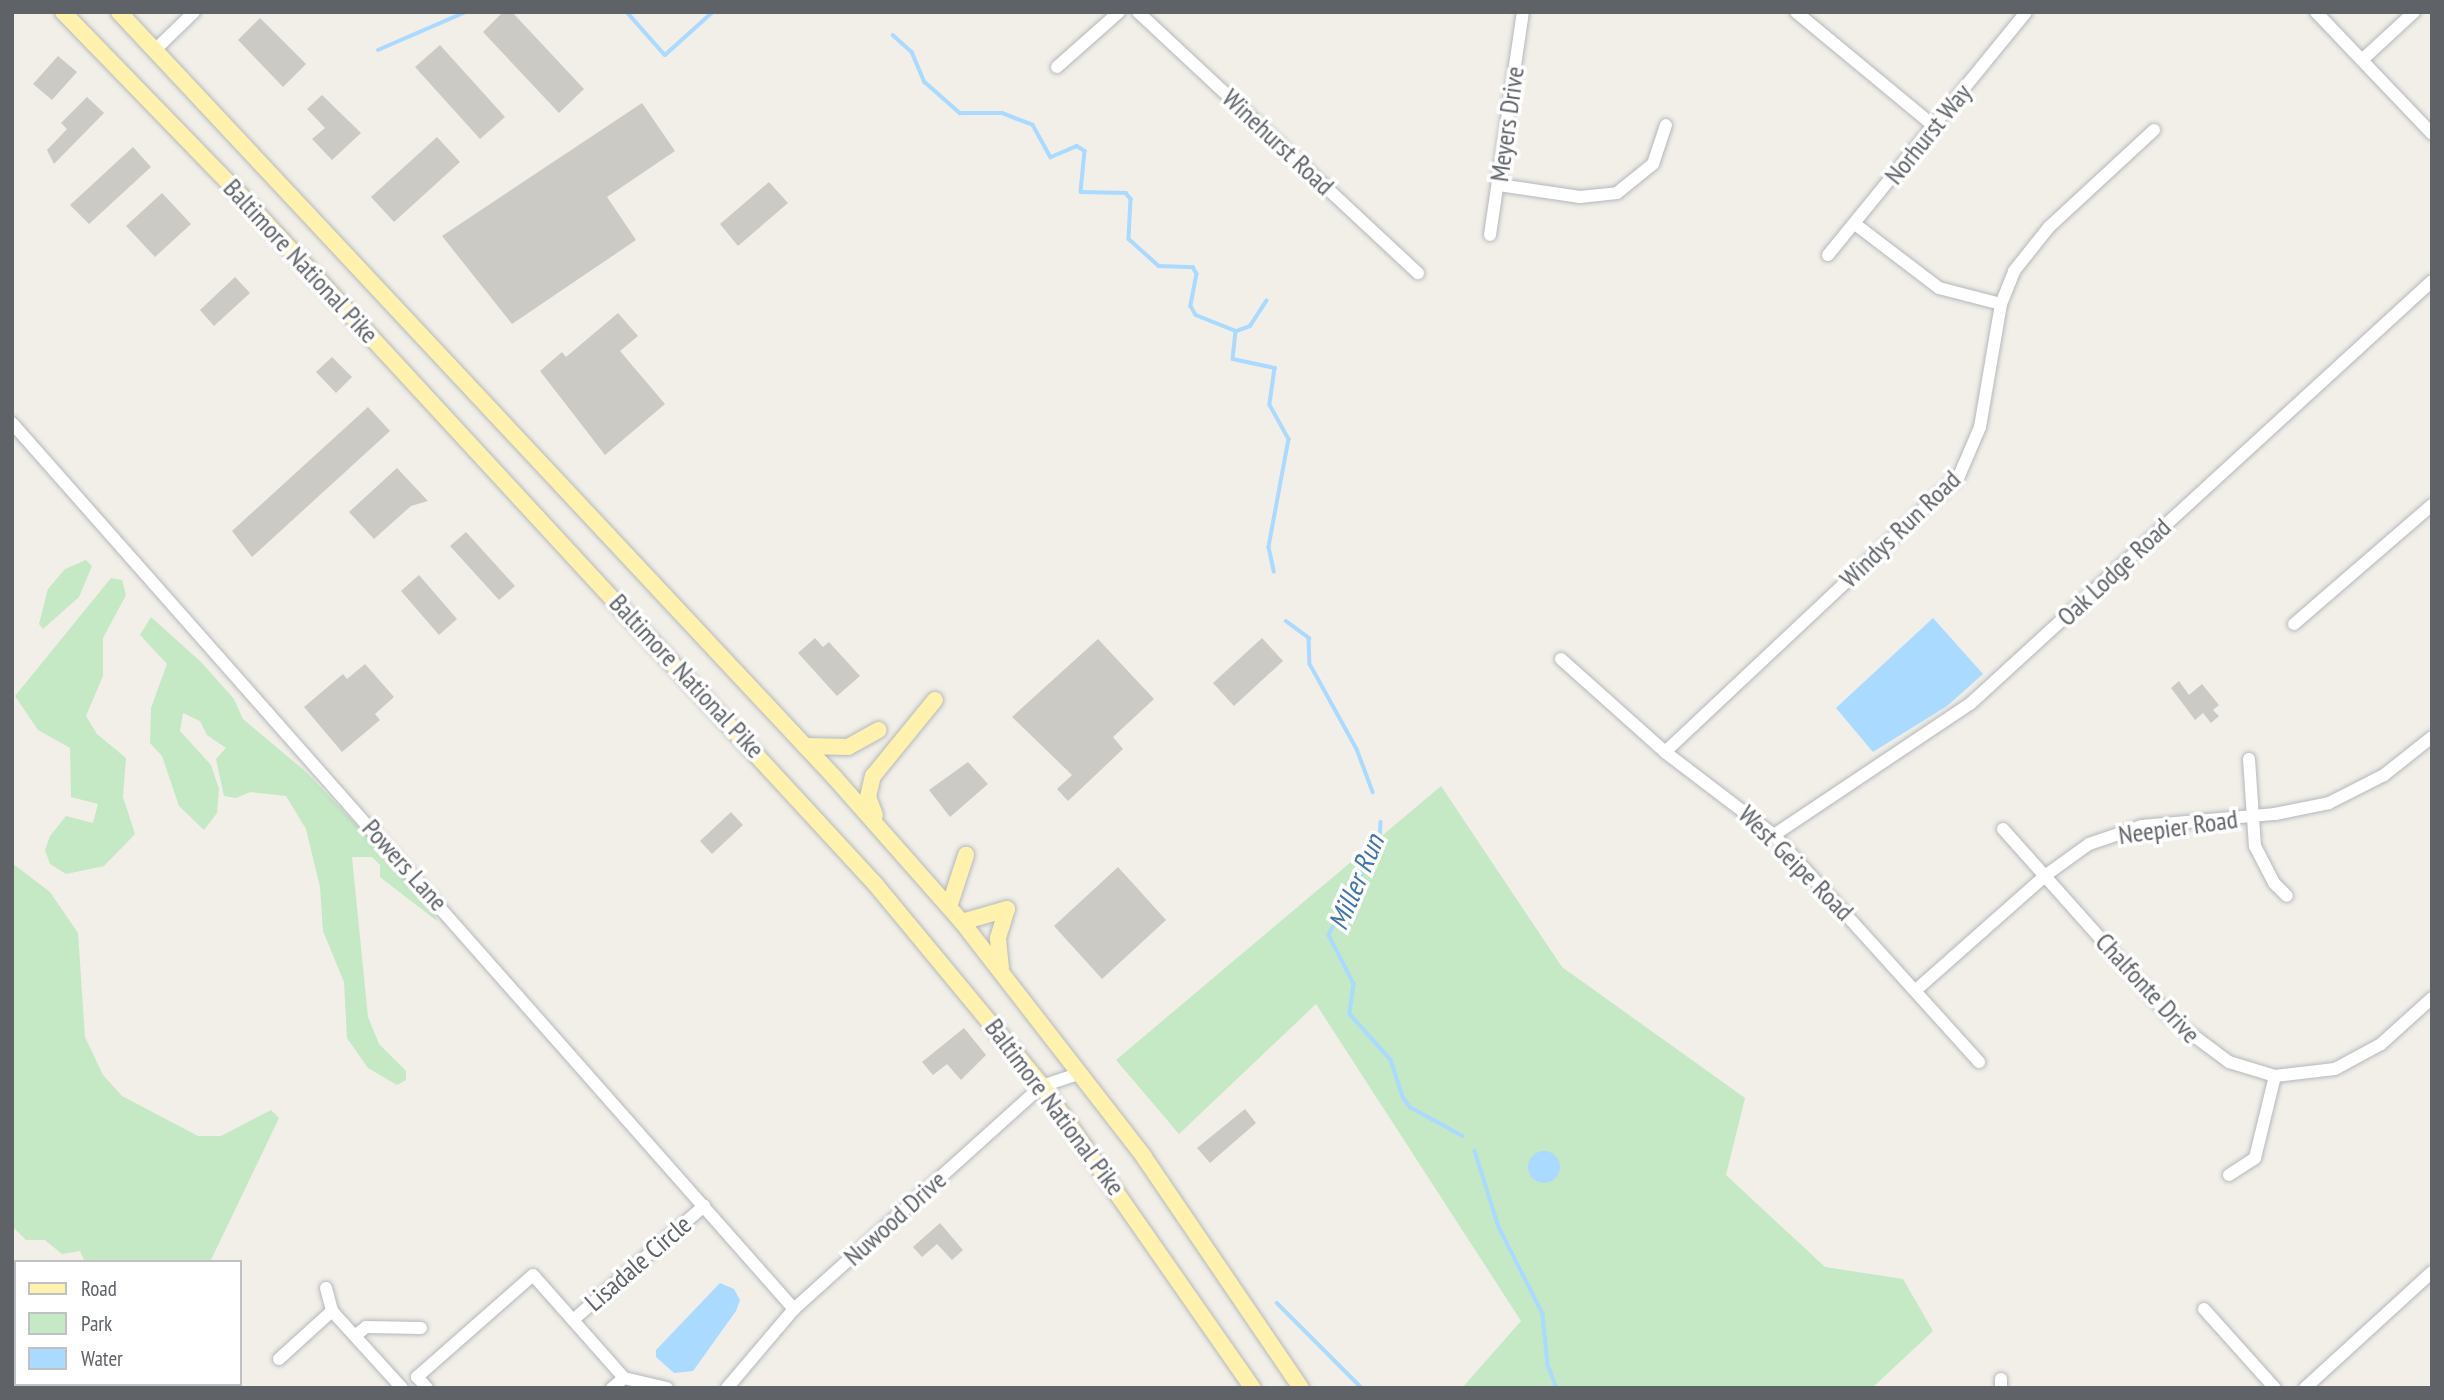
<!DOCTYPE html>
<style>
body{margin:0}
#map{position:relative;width:2444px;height:1400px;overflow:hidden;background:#f1efe8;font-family:"PT Sans Narrow",sans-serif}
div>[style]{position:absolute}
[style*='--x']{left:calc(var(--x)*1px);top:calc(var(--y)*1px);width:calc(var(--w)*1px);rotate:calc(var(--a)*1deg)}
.green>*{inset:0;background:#c5e8c5}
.water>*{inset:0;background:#aadaff}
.round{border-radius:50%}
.stream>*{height:3.5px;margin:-1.75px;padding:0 1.75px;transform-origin:1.75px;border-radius:1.75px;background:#aadaff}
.building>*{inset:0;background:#cccac5}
.roads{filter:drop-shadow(0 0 2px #b5b8bc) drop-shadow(0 0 2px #b5b8bc)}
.minor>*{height:12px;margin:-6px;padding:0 6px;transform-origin:6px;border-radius:6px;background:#fff}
.major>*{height:16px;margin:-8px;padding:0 8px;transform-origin:8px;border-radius:8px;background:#fff2af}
span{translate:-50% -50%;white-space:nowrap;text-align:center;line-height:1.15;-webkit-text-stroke:7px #fff;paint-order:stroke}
.street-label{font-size:26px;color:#5f6368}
.water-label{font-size:28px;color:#4174aa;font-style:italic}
.frame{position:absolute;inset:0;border:14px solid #5f6368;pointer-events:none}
.legend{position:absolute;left:14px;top:1260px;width:228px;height:126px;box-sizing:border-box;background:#fff;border:2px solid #bfc1c3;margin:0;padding:9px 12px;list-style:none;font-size:21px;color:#5f6368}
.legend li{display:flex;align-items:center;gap:14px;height:35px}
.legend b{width:35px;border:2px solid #bfc1c3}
</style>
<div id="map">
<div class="green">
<div style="clip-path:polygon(86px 560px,92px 566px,79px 597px,43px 629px,39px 624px,48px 589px,65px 569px)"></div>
<div style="clip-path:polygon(111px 578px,122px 580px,126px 595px,103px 638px,103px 676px,86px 716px,97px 734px,126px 758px,123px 797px,135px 834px,104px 866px,66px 874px,50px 864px,45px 850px,50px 836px,66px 816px,93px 823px,98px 804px,71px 797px,70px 748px,38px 730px,15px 696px)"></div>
<div style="clip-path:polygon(151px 617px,201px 662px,234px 699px,243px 719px,306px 772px,430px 902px,437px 921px,380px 877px,380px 865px,372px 857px,352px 857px,368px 1017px,379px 1044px,406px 1071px,406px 1080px,397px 1085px,368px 1068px,347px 1038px,344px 982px,323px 931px,320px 887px,306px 829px,286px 796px,250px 792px,236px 798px,224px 796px,216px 759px,226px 748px,207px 735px,200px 721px,183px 713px,180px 731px,211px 765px,219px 789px,217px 813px,204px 830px,179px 806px,162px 756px,150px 743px,151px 708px,167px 664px,140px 635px)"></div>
<div style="clip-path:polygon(1441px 786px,1562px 967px,1745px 1098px,1726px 1175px,1825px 1267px,1903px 1279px,1933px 1331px,1872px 1388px,1462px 1388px,1521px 1321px,1316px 1004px,1179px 1134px,1116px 1060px)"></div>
<div style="clip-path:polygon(12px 863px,50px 892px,78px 933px,85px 1037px,103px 1075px,122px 1096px,198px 1136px,221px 1136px,271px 1110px,279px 1118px,210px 1262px,85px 1262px,80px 1251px,62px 1254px,45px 1240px,26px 1240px,13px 1227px)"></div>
</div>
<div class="water">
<div style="clip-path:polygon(1933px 618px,1983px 674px,1947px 706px,1873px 752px,1836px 708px)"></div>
<div class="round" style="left:1528px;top:1151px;width:32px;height:32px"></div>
<div style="clip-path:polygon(720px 1283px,734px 1289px,740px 1300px,736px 1311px,693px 1371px,674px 1373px,656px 1357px,656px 1350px)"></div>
</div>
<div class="stream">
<div style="--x:627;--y:12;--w:57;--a:48.5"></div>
<div style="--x:665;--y:55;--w:64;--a:-41.9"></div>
<div style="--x:893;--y:35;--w:25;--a:42"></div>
<div style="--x:912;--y:52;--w:33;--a:67"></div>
<div style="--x:925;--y:82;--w:47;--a:41.5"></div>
<div style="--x:960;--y:113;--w:42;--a:0"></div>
<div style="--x:1002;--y:113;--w:33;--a:21"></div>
<div style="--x:1033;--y:125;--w:37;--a:61"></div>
<div style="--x:1051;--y:157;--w:28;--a:-23"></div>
<div style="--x:1077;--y:146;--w:9;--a:32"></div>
<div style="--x:1085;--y:151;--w:41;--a:95.6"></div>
<div style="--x:1081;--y:192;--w:45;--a:1.3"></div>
<div style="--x:1126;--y:193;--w:8;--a:50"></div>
<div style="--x:1131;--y:199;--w:40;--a:92.9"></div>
<div style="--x:1129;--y:239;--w:40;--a:42"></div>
<div style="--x:1159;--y:266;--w:34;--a:2"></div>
<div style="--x:1193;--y:267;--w:8;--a:60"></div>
<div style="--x:1197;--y:274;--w:33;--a:101"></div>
<div style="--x:1191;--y:306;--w:10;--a:61"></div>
<div style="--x:1196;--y:315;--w:43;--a:21.8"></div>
<div style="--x:1236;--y:331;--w:28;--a:96"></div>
<div style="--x:1233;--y:359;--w:43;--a:12.1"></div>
<div style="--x:1275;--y:368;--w:37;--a:98"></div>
<div style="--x:1270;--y:405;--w:39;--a:61"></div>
<div style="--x:1289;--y:439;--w:110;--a:100.5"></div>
<div style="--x:1269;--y:547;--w:25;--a:78"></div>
<div style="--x:378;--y:50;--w:96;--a:-23.4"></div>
<div style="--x:1237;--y:331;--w:14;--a:-21"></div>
<div style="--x:1250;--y:326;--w:30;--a:-57"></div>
<div style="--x:1286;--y:621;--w:29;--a:36"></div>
<div style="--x:1309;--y:638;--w:26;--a:88"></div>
<div style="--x:1310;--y:664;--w:97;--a:61.1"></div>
<div style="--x:1357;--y:749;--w:46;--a:69.6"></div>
<div style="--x:1381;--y:822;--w:19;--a:93"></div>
<div style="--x:1380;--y:841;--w:107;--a:118.5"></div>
<div style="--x:1329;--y:935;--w:55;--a:63"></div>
<div style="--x:1354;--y:984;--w:30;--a:98"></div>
<div style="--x:1350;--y:1014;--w:62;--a:48.3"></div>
<div style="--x:1391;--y:1060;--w:39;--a:72"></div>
<div style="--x:1403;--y:1097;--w:12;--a:55"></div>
<div style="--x:1410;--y:1107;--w:60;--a:28.7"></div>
<div style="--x:1475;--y:1151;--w:80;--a:72.5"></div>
<div style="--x:1499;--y:1227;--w:97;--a:63.2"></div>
<div style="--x:1543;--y:1314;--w:51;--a:84.4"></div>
<div style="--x:1548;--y:1365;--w:25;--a:69"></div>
<div style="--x:1277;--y:1303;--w:120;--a:45"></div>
</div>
<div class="building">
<div style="clip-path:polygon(503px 12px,512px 12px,584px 89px,559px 113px,483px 32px)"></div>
<div style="clip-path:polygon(260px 18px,306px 64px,283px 87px,238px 40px)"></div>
<div style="clip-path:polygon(440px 45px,505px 117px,480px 139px,415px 67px)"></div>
<div style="clip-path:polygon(58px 56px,77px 72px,52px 100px,33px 84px)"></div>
<div style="clip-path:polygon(322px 95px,361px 133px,332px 160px,312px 139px,325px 128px,307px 109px)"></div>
<div style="clip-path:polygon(87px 97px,104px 113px,54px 164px,47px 150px,67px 129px,61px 123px)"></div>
<div style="clip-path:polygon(642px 103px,675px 151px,607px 197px,636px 240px,512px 324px,442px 236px)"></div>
<div style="clip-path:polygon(437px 137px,460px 162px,394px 222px,371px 197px)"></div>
<div style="clip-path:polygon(133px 147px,151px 167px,89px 224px,70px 205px)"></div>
<div style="clip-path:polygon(769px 182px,788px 203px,738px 246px,720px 224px)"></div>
<div style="clip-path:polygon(162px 193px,191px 224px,155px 257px,126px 226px)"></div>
<div style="clip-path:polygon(235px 277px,250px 293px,214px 326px,200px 310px)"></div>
<div style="clip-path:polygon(618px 313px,638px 336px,620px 351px,665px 404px,605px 455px,540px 371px,562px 352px,566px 357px)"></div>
<div style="clip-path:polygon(332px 357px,352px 377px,336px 393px,316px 372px)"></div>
<div style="clip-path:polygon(368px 407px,390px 431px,252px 557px,232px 531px)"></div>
<div style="clip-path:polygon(397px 468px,428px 501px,411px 506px,374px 539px,349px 512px)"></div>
<div style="clip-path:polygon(466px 532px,515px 586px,499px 600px,450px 546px)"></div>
<div style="clip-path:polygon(419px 575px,457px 619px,439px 635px,401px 591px)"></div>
<div style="clip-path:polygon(815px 638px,823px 647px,829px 642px,860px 676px,837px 696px,798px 653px)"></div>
<div style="clip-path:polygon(1262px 638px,1283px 661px,1234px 706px,1213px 683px)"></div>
<div style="clip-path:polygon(1098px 639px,1154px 699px,1113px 737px,1123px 749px,1068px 801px,1057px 789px,1072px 775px,1012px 717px)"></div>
<div style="clip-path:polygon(365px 664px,394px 697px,375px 714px,380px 720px,342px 752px,304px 707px,343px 674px,347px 679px)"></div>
<div style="clip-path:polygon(2179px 681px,2189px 695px,2202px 684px,2219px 705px,2213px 710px,2219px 716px,2211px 723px,2203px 713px,2195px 720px,2171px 688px)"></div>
<div style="clip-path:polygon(968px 762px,988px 784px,950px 817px,929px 790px)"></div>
<div style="clip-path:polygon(731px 812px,743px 825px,712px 854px,700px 841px)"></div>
<div style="clip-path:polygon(1118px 867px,1166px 920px,1102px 979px,1054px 926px)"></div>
<div style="clip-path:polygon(964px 1028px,986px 1055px,961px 1080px,947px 1064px,933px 1075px,922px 1062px)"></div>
<div style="clip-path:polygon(1245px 1109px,1256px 1123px,1210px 1163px,1197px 1148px)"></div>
<div style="clip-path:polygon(940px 1223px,963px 1250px,952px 1260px,937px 1244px,922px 1257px,913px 1247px)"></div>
</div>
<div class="roads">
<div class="minor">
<div style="--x:1138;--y:12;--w:383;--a:43"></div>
<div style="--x:1796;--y:12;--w:179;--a:39.6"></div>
<div style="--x:2316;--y:12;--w:168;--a:46.4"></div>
<div style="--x:157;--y:48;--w:52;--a:-44.2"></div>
<div style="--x:2362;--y:60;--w:71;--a:-42.7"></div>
<div style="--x:1057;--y:67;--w:83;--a:-41.6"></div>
<div style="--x:1499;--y:185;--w:82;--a:8.4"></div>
<div style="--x:1580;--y:197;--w:37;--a:-6"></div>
<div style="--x:1617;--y:193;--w:46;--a:-38.9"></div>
<div style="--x:1653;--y:164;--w:41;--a:-71.6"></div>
<div style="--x:1855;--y:224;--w:106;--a:37.3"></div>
<div style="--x:1939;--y:288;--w:64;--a:14.5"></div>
<div style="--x:1490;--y:235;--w:225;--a:-81.6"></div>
<div style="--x:1828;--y:255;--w:313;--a:-50.8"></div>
<div style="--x:12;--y:423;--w:1182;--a:48.57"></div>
<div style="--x:2294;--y:624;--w:182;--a:-40.8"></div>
<div style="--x:1561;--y:659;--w:140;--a:41.8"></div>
<div style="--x:1665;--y:752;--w:137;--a:37.3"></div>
<div style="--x:1774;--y:835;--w:306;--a:47.9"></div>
<div style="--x:1665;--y:752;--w:403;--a:-43.2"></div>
<div style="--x:1959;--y:476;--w:53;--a:-66.8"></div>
<div style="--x:1980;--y:427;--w:125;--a:-80.3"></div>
<div style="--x:2001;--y:304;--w:35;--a:-68"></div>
<div style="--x:2014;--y:271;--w:56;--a:-51.5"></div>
<div style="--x:2049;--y:227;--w:143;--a:-42.7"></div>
<div style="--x:2249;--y:759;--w:87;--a:86.1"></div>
<div style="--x:2255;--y:846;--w:42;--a:62.8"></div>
<div style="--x:2274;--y:883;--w:18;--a:45"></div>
<div style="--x:2003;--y:829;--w:257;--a:48.3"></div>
<div style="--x:2174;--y:1021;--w:69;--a:36.7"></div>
<div style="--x:2229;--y:1062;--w:48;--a:16.9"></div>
<div style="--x:2275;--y:1076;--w:60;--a:-6.7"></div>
<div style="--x:2335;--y:1069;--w:52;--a:-28.5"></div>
<div style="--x:2381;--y:1044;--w:69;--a:-42"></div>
<div style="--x:1774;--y:835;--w:236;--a:-33.8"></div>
<div style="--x:1970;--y:704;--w:626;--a:-42.48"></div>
<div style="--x:1916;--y:990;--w:174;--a:-41.5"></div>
<div style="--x:2046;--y:875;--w:53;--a:-35.8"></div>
<div style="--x:2089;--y:844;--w:56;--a:-18.8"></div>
<div style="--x:2142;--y:826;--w:134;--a:-5.2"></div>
<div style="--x:2275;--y:814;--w:55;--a:-11.5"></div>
<div style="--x:2329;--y:803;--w:62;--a:-27"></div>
<div style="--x:2384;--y:775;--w:61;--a:-38.4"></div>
<div style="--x:2229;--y:1175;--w:31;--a:-33"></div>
<div style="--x:2255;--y:1158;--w:84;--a:-76.3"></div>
<div style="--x:326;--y:1288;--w:24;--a:75"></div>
<div style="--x:332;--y:1311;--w:104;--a:47.7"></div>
<div style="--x:2204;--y:1309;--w:106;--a:48.1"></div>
<div style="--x:573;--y:1320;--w:174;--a:-41"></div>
<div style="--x:12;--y:1330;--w:4;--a:14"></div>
<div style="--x:355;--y:1336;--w:14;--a:-39"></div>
<div style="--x:366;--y:1327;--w:55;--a:1"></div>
<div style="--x:279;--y:1359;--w:72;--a:-42.2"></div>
<div style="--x:624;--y:1378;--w:44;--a:13.1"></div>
<div style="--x:99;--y:1384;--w:6;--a:45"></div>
<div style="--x:427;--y:1388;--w:15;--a:-132"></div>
<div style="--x:417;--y:1377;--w:154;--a:-41.3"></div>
<div style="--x:533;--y:1275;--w:137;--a:48.5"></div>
<div style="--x:624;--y:1378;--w:16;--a:140"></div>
<div style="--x:727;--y:1388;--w:104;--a:-49.7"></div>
<div style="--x:794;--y:1309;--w:334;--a:-42"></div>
<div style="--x:1042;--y:1086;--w:41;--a:-18.4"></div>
<div style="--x:2001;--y:1388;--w:9;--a:-90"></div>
<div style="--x:2305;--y:1388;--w:172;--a:-42.4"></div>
</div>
<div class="major">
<div style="--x:63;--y:12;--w:259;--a:45.9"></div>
<div style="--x:243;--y:198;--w:934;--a:47.34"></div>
<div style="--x:876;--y:885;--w:261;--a:50.4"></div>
<div style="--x:1042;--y:1086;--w:368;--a:55.1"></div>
<div style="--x:119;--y:12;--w:1049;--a:46.93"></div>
<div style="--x:835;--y:778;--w:192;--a:48.6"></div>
<div style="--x:962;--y:922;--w:297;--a:52.2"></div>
<div style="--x:1144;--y:1157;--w:279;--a:55.8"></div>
<div style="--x:805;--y:746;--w:43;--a:1.3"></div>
<div style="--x:848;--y:747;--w:35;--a:-29"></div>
<div style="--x:875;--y:815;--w:19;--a:-111"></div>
<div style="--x:868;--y:797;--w:22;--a:-77"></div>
<div style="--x:873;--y:776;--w:98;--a:-50.8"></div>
<div style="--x:949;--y:907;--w:55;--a:-71.9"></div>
<div style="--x:962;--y:922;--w:47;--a:-16.1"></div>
<div style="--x:1001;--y:968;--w:30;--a:-96"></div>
<div style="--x:998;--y:938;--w:30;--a:-73"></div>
</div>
</div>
<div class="street-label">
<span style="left:1507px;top:124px;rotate:-82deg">Meyers Drive</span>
<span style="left:1928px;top:134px;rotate:-51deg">Norhurst Way</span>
<span style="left:1278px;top:142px;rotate:43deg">Winehurst Road</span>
<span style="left:301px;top:261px;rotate:47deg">Baltimore National Pike</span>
<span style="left:1900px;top:529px;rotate:-44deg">Windys Run Road</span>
<span style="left:2114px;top:572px;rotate:-43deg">Oak Lodge Road</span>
<span style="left:687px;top:676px;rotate:47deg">Baltimore National Pike</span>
<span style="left:2178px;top:827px;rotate:-8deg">Neepier Road</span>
<span style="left:1796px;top:863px;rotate:45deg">West Geipe Road</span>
<span style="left:405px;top:865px;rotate:48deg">Powers Lane</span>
<span style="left:2148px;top:988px;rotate:47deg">Chalfonte Drive</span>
<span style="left:1055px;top:1107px;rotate:53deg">Baltimore National Pike</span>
<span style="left:895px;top:1218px;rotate:-42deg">Nuwood Drive</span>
<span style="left:638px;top:1263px;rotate:-41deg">Lisadale Circle</span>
</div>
<div class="water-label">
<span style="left:1356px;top:882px;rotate:-67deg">Miller Run</span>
</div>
<div class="frame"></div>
<ul class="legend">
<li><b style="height:9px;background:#fff2af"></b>Road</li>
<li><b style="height:19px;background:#c5e8c5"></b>Park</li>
<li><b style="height:19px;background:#aadaff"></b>Water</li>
</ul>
</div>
